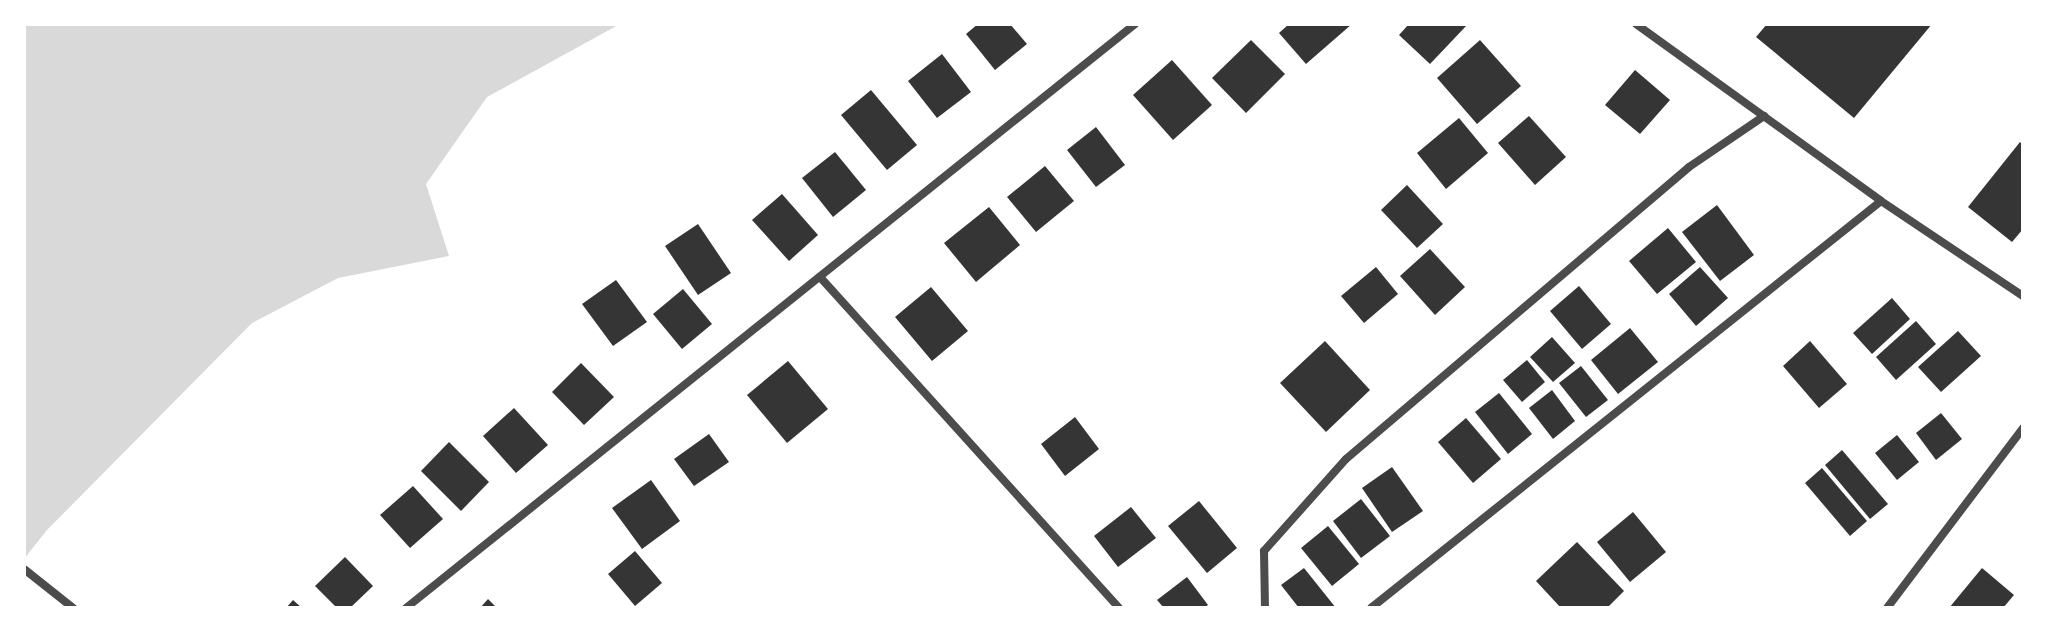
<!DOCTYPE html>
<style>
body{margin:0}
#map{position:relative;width:2047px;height:632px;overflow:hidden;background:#fff;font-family:Lato,sans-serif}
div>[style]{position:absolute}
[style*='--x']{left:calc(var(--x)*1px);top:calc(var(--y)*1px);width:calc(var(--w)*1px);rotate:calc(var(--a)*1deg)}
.water>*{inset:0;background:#d9d9d9}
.building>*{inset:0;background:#353535}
.minor>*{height:8px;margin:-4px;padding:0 4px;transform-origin:4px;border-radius:4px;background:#4c4c4c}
span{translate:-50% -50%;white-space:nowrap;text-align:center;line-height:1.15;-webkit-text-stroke:6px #fff;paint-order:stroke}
.frame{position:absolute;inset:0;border:26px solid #fff;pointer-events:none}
</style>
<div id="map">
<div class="water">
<div style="clip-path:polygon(24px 24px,620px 24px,487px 97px,426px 184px,449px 256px,338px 278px,252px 323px,47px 530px,24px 559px)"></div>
</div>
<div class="building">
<div style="clip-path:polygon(978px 24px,1010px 24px,1027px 44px,995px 70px,966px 34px)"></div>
<div style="clip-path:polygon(1289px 24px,1352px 24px,1306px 64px,1279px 33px)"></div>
<div style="clip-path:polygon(1409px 24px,1468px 24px,1430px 64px,1399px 35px)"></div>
<div style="clip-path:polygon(1767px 24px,1932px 24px,1854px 118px,1756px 37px)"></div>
<div style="clip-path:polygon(1251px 40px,1285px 74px,1246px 113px,1212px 78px)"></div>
<div style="clip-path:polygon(1480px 40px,1521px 86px,1477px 124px,1437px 78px)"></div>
<div style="clip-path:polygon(942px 54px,971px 92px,937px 118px,908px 81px)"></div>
<div style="clip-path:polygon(1172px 60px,1212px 105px,1173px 140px,1133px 95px)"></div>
<div style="clip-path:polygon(1635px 70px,1670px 100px,1640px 134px,1605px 105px)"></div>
<div style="clip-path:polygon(871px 90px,917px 145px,887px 170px,841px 115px)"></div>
<div style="clip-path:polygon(1529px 116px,1566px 157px,1535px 185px,1498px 143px)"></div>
<div style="clip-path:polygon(1459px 118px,1488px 153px,1446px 189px,1417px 153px)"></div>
<div style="clip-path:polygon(1096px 127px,1125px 165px,1096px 187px,1067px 150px)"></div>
<div style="clip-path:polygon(2020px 142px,2023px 145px,2023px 229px,2012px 242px,1968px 207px)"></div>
<div style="clip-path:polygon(835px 152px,866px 190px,833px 217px,802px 178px)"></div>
<div style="clip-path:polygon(1045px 166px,1074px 201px,1036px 232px,1007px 197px)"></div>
<div style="clip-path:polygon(1407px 185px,1443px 224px,1417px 248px,1381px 210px)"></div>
<div style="clip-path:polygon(782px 194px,818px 235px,789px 261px,752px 220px)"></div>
<div style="clip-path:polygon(1717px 205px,1754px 255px,1720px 281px,1682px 232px)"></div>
<div style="clip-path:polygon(989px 207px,1020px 245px,976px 282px,944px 243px)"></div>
<div style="clip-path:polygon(698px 224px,731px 273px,698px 295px,665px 246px)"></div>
<div style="clip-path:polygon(1668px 228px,1696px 262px,1657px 294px,1629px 261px)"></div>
<div style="clip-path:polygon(1430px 249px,1465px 287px,1435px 315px,1400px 276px)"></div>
<div style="clip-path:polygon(1376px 267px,1398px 294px,1364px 323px,1341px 296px)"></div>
<div style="clip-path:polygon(1700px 267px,1728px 298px,1696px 326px,1669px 294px)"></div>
<div style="clip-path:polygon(616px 280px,647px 322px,613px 346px,582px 304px)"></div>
<div style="clip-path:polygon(1579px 286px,1611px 324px,1582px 349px,1550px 311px)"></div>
<div style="clip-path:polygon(931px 287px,968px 331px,932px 361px,895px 317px)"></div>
<div style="clip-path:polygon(683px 289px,712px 324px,682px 349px,653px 314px)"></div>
<div style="clip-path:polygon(1892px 298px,1910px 319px,1872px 354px,1853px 333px)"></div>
<div style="clip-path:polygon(1916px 321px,1936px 344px,1896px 380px,1876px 357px)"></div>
<div style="clip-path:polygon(1630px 328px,1658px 362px,1618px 394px,1591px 360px)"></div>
<div style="clip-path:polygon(1958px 331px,1981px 356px,1941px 392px,1918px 367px)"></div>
<div style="clip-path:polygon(1552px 337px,1575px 363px,1553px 382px,1530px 357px)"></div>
<div style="clip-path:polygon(1325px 341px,1370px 390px,1326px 432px,1280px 383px)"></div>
<div style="clip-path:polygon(1810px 341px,1847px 384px,1819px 408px,1783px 366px)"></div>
<div style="clip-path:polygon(1527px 360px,1545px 382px,1522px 402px,1503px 380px)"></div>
<div style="clip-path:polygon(788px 361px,828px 409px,787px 443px,747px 395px)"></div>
<div style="clip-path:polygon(581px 363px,614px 397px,584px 425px,552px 392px)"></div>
<div style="clip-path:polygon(1581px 366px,1608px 400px,1586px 417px,1559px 383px)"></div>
<div style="clip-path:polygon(1552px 390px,1575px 421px,1553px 439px,1529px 408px)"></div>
<div style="clip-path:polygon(1499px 393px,1532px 434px,1508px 454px,1475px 412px)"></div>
<div style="clip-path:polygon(514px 408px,548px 445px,516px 473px,483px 436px)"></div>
<div style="clip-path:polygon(1941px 413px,1962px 439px,1936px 460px,1916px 433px)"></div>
<div style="clip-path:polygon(1075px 417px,1099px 449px,1065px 476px,1041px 444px)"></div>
<div style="clip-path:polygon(1466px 418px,1501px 459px,1473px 483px,1438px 442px)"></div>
<div style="clip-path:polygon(709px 434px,729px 462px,694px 486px,674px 459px)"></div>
<div style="clip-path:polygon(1897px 435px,1919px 462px,1897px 480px,1875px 453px)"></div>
<div style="clip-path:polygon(449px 442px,489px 482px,461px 511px,421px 471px)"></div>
<div style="clip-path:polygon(1842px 450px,1888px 504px,1870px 519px,1825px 465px)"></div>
<div style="clip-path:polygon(1392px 467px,1423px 511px,1392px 532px,1362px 488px)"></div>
<div style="clip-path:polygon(1822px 468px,1867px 521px,1850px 536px,1805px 483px)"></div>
<div style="clip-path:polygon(651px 480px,680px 521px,642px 549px,612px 508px)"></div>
<div style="clip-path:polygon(413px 486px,443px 519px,410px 548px,380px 515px)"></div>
<div style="clip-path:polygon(1361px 499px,1390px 536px,1361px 558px,1333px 521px)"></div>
<div style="clip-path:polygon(1199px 501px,1237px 548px,1207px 573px,1168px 526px)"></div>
<div style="clip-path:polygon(1131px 507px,1156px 538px,1118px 567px,1094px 536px)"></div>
<div style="clip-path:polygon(1633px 512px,1666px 552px,1630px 582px,1597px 542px)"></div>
<div style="clip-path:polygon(1328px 526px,1359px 564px,1332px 586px,1301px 548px)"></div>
<div style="clip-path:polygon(1577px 542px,1624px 591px,1607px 608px,1561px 608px,1536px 581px)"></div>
<div style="clip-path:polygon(635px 551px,662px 583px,635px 606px,608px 574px)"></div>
<div style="clip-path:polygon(345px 557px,373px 586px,350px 608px,337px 608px,315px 586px)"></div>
<div style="clip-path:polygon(1304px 568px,1336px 608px,1299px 608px,1281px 585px)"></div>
<div style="clip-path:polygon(1982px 568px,2014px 595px,2003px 608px,1949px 608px)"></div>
<div style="clip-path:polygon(1187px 577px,1208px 605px,1204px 608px,1164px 608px,1157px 600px)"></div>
<div style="clip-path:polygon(488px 599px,497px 608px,480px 608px)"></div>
<div style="clip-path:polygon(293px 600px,302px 608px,286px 608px)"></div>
</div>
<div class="minor">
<div style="--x:1636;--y:24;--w:302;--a:35.8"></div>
<div style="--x:1881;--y:201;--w:171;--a:33.8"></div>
<div style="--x:820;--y:277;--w:446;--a:47.9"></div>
<div style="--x:24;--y:569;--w:63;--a:38.5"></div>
<div style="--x:406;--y:608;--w:934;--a:-38.7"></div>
<div style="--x:1265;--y:608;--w:57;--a:-91"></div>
<div style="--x:1264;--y:551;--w:123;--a:-48.3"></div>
<div style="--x:1346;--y:459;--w:450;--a:-40.4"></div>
<div style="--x:1689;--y:167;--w:91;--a:-34.2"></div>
<div style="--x:1371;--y:608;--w:652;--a:-38.59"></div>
<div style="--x:1887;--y:608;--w:226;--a:-52.9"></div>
</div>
<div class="frame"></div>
</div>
